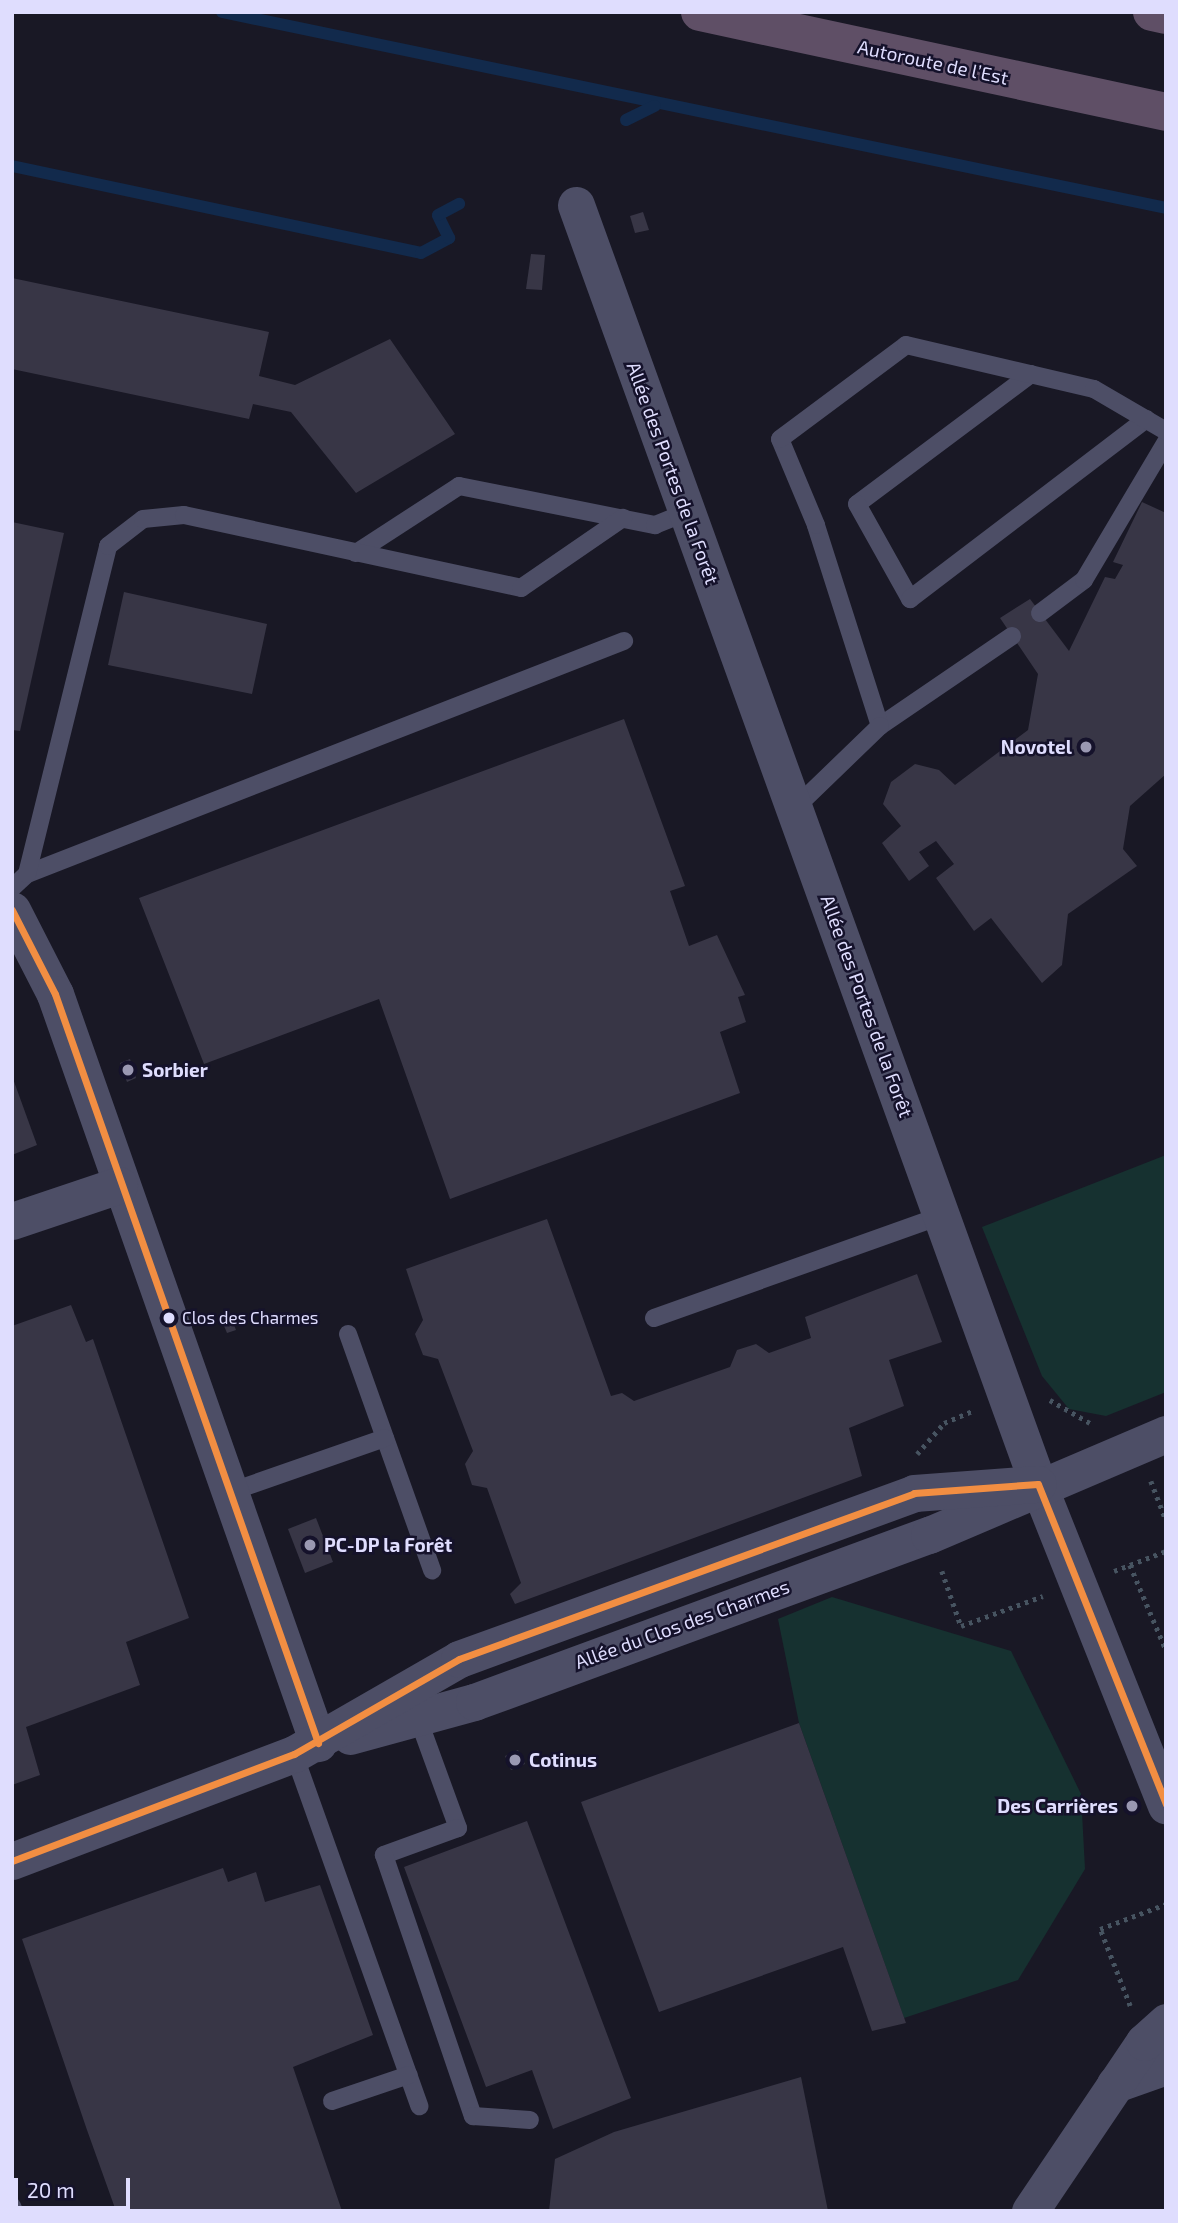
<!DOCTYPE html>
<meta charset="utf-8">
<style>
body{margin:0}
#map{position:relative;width:1178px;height:2223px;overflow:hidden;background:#191825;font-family:"Exo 2",sans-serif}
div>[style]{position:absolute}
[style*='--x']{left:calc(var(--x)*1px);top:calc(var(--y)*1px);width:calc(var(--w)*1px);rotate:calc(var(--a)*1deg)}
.green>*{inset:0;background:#163130}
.stream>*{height:12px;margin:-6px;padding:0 6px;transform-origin:6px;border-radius:6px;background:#122a4c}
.building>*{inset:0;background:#383646}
.path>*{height:4.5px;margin-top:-2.25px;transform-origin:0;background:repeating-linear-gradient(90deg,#475461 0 3.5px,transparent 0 8.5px)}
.lane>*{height:18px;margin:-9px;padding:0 9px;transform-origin:9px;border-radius:9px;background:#4d4e66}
.street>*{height:37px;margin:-18.5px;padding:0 18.5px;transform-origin:18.5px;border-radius:18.5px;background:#4d4e66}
.highway>*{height:38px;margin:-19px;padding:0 19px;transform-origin:19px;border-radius:19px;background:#5f4f66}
.bus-1>*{height:7px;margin:-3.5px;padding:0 3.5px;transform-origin:3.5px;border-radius:3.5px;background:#f28e42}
.dots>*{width:19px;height:19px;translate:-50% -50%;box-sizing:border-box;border:4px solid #15122b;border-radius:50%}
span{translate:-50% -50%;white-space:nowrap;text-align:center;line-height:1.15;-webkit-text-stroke:5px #15122b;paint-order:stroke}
.bus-label{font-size:17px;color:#dfddfe}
.left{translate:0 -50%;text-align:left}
.street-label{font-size:19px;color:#dfddfe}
.poi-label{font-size:19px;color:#dfddfe;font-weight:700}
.right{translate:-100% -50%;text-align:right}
.frame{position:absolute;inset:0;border:14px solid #dfddfe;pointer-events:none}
.scale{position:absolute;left:14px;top:2178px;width:116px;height:32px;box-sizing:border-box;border:4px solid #dfddfe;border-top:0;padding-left:9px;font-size:21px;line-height:24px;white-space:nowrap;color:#dfddfe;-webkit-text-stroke:5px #15122b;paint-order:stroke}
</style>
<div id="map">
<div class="green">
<div style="clip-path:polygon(1166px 1155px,1166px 1392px,1106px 1416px,1069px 1409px,1042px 1376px,982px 1227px)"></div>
<div style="clip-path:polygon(832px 1597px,1011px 1651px,1081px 1794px,1085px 1869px,1018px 1980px,904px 2018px,799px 1723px,778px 1619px)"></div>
</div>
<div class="stream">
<div style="--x:222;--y:12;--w:964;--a:11.73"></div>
<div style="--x:626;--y:120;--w:32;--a:-26"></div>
<div style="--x:12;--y:166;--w:418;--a:12"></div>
<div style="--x:421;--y:253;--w:32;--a:-28"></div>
<div style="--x:449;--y:238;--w:25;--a:-116"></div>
<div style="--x:438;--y:215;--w:24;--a:-28"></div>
</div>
<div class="building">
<div style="clip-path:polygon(643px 212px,649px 230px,635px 233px,630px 216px)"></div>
<div style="clip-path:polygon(531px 254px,545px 255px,542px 290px,526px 289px)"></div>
<div style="clip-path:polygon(12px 278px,269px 332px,259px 376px,295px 385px,390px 339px,455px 434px,356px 493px,291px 412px,253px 404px,249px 419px,12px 369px)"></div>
<div style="clip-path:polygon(1142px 502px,1166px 513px,1166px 774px,1130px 806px,1123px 849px,1137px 866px,1068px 914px,1062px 965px,1042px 983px,991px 918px,974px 931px,936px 878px,954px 864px,936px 841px,919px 852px,929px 866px,909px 881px,882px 843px,901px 826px,883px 804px,891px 782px,915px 764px,939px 770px,955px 785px,1028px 730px,1038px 674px,1000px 618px,1030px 599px,1069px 651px,1105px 577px,1115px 579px,1123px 565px,1113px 562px)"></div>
<div style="clip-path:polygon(12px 522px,64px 533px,20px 731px,12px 730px)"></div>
<div style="clip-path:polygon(124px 592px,267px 624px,252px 694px,108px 665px)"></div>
<div style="clip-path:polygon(624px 719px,685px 886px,670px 891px,689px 946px,717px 935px,745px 995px,738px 997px,746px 1022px,720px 1032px,740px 1093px,450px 1199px,379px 999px,204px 1064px,139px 898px)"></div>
<div style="clip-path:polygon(130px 1059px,136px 1078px,127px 1082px,120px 1063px)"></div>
<div style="clip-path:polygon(12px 1076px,37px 1145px,12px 1155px)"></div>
<div style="clip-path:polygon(547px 1219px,611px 1396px,622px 1393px,634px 1401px,730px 1367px,737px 1350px,756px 1344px,769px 1353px,811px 1338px,805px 1317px,917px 1274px,942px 1342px,889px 1360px,904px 1406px,849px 1428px,862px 1476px,515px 1604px,510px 1594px,521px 1583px,487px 1488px,472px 1485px,465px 1464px,473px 1451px,438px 1359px,423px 1355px,415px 1334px,423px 1320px,406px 1269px)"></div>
<div style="clip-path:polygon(71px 1305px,86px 1342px,93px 1339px,189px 1618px,126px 1642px,140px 1685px,26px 1727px,40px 1775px,12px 1785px,12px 1326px)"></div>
<div style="clip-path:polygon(229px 1311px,236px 1330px,227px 1333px,219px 1314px)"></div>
<div style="clip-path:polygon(316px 1518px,333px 1562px,305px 1573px,288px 1529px)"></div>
<div style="clip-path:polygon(799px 1723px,906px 2023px,872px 2031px,843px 1947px,659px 2012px,581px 1802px)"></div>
<div style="clip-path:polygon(518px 1750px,525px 1764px,511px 1770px,505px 1756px)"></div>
<div style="clip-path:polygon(527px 1821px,631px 2098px,553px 2129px,532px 2070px,486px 2087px,404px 1867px)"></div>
<div style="clip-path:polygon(223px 1868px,228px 1882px,256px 1872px,265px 1902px,320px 1885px,373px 2035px,293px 2067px,342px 2211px,116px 2211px,87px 2130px,22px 1939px)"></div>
<div style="clip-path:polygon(801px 2077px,828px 2211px,549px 2211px,555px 2159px,614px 2132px)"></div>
</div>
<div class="path">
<div style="--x:1050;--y:1400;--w:46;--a:29.9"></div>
<div style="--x:917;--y:1454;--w:41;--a:-48.9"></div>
<div style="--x:944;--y:1423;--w:30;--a:-23"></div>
<div style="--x:1151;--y:1481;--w:42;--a:69"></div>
<div style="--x:1130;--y:1565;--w:92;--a:67"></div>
<div style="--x:942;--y:1571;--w:58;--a:70.9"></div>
<div style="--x:961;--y:1626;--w:87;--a:-20.1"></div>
<div style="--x:1114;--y:1571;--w:56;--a:-21"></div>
<div style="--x:1130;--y:2006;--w:83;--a:-111.3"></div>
<div style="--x:1100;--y:1929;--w:71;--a:-20.7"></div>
</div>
<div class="lane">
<div style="--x:1031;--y:374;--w:217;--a:143.2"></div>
<div style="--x:857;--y:504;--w:109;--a:60.8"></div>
<div style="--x:910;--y:599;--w:297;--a:-37.3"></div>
<div style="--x:356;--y:553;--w:123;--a:-33"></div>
<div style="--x:459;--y:486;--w:200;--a:11.3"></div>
<div style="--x:655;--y:525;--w:35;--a:-22"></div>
<div style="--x:1040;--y:613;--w:55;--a:-36.9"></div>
<div style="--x:1084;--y:580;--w:161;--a:-59.3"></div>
<div style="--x:1012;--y:636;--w:160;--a:145.7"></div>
<div style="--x:880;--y:726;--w:211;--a:-107.7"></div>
<div style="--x:816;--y:525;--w:93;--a:-112.7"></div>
<div style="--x:780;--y:439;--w:157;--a:-36.7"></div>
<div style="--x:906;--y:345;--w:193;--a:13.2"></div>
<div style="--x:1094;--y:389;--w:83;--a:30.3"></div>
<div style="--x:795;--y:808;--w:118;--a:-44"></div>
<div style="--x:27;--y:874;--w:641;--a:-21.32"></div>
<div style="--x:12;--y:888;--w:21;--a:-43"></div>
<div style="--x:27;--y:874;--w:338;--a:-76.1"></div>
<div style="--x:108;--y:546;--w:44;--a:-37.6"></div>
<div style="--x:143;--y:519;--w:41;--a:-5.6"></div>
<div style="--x:184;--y:515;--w:345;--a:12.2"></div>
<div style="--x:521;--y:588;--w:124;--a:-34.5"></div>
<div style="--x:654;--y:1318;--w:307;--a:-19.6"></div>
<div style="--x:348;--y:1334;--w:251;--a:70.4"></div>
<div style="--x:230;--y:1492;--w:164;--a:-19.2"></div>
<div style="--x:419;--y:1721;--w:114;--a:70"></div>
<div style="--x:458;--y:1828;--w:79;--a:160"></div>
<div style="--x:384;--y:1855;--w:276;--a:71.2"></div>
<div style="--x:473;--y:2116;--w:57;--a:4"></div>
<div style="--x:294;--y:1754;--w:374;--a:70.4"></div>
<div style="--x:332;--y:2101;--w:81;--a:-18.7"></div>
<div style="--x:12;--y:2206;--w:5;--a:68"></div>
</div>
<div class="street">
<div style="--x:576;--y:205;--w:1360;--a:70.14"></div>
<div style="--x:1038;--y:1484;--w:346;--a:68.3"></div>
<div style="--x:12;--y:910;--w:94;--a:62.9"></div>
<div style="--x:55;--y:994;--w:794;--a:70.65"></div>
<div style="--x:12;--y:1221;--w:113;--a:-18.6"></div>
<div style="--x:350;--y:1736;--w:129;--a:-15.3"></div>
<div style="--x:474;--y:1702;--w:485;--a:-20.2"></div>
<div style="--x:929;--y:1535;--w:258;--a:-23.1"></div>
<div style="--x:12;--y:1861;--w:302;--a:-20.8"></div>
<div style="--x:294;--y:1754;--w:190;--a:-29.9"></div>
<div style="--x:459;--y:1659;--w:484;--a:-20"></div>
<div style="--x:914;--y:1493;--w:124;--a:-4.2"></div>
<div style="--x:1115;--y:2084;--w:54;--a:-19.4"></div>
<div style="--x:1030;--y:2211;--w:204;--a:-56"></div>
<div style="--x:1144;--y:2042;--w:30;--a:-42"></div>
</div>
<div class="highway">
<div style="--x:700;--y:12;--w:477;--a:12.1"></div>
<div style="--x:1152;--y:12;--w:14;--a:12"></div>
</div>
<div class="bus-1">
<div style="--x:12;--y:910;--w:94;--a:62.9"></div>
<div style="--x:55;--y:994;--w:794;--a:70.65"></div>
<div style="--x:1038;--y:1484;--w:345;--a:68.2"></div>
<div style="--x:12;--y:1861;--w:302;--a:-20.8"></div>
<div style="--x:294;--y:1754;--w:190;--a:-29.9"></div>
<div style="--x:459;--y:1659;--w:484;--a:-20"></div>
<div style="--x:914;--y:1493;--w:124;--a:-4.2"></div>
</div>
<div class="dots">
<div style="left:1086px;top:747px;background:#9a98b2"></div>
<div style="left:128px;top:1070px;background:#9a98b2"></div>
<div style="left:169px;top:1318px;background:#dfddfe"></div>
<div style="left:310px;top:1545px;background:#9a98b2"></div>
<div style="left:515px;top:1760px;background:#9a98b2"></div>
<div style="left:1132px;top:1806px;background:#9a98b2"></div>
</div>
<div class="bus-label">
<span class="left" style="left:182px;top:1318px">Clos des Charmes</span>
</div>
<div class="street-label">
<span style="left:933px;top:62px;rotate:12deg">Autoroute de l’Est</span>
<span style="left:673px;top:473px;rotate:70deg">Allée des Portes de la Forêt</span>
<span style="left:867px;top:1006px;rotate:70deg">Allée des Portes de la Forêt</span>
<span style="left:682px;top:1624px;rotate:-20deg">Allée du Clos des Charmes</span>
</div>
<div class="poi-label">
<span class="right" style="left:1072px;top:747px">Novotel</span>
<span class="left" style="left:142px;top:1070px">Sorbier</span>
<span class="left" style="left:324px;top:1545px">PC-DP la Forêt</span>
<span class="left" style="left:529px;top:1760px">Cotinus</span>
<span class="right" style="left:1118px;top:1806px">Des Carrières</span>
</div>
<div class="frame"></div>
<div class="scale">20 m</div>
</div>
